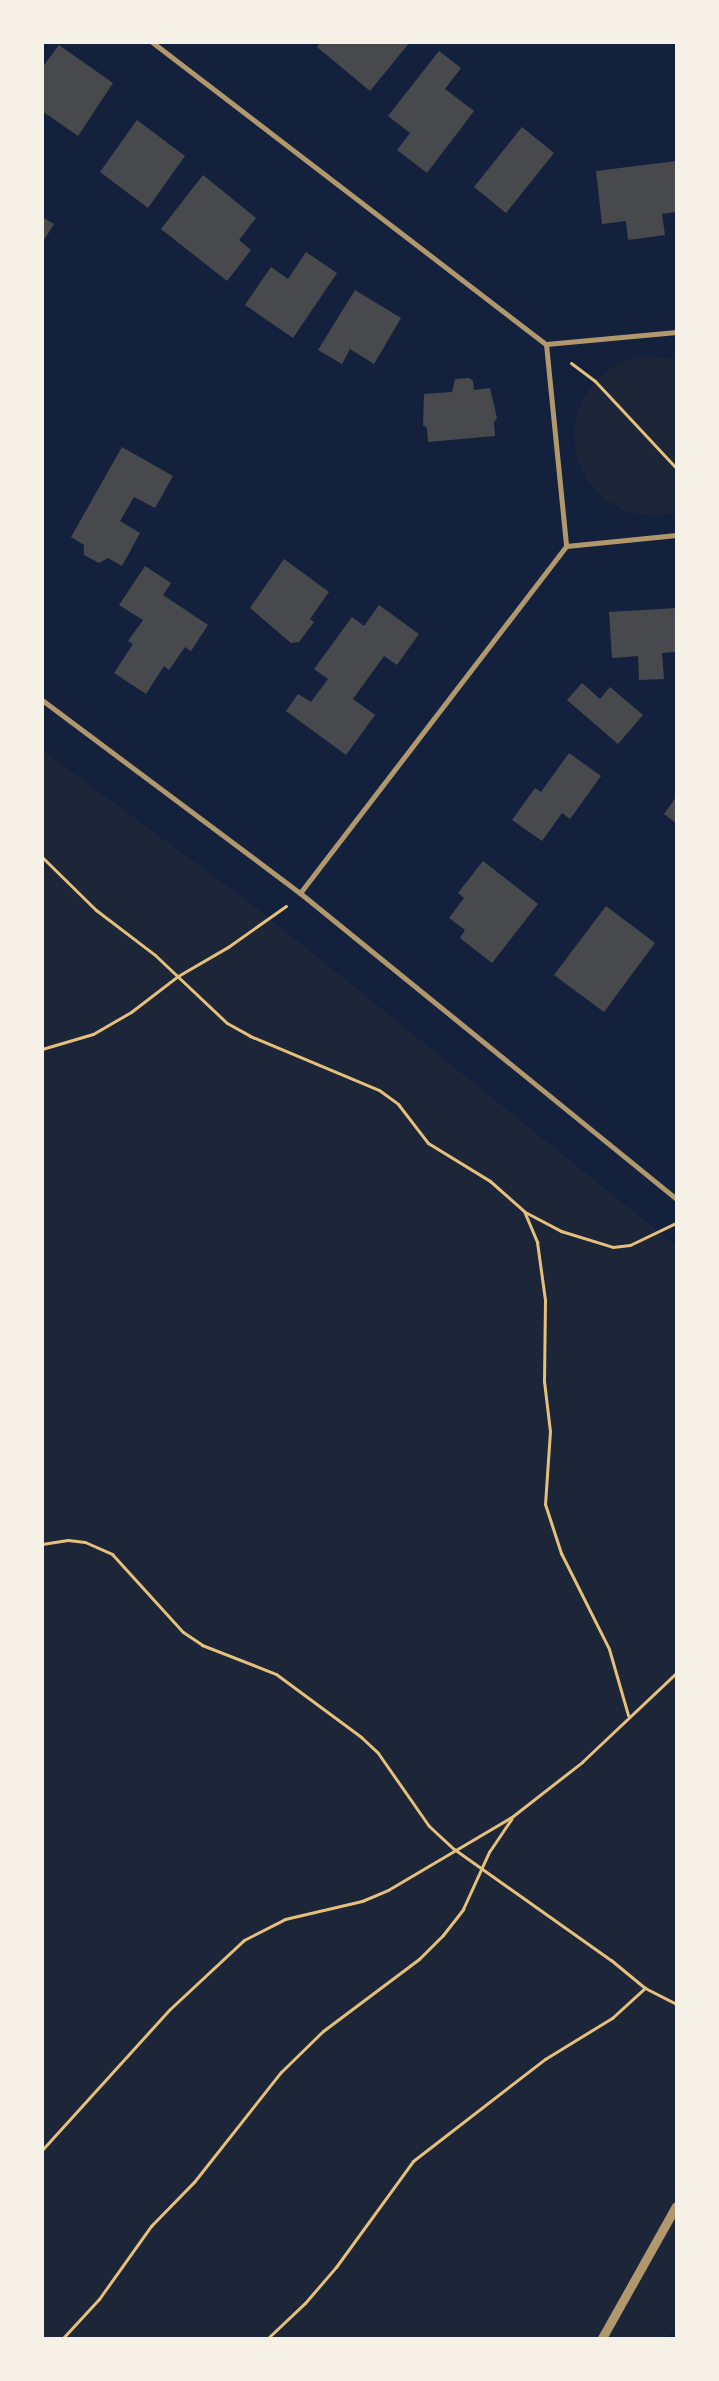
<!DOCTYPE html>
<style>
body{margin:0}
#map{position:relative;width:719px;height:2381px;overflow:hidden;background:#14213d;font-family:"Source Sans 3",sans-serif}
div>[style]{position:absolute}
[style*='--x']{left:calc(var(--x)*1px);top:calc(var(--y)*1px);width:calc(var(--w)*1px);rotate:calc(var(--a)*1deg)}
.green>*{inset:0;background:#1d2539}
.building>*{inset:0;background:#48494c}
.path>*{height:3px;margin:-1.5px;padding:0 1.5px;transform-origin:1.5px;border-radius:1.5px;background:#e5c07b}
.minor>*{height:5px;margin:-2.5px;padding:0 2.5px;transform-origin:2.5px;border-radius:2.5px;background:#b1986c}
.tertiary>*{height:9px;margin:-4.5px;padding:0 4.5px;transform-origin:4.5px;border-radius:4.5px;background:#b1986c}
span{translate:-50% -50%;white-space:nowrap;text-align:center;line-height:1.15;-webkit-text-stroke:4.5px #f6f1e7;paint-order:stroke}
.frame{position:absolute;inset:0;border:44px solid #f6f1e7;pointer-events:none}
</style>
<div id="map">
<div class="green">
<div style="clip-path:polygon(640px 356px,676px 359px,676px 513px,655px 516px,628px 512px,604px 499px,586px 479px,576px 454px,574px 428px,581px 403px,595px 381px,616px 365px)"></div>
<div style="clip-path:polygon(42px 750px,249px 902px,676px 1246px,676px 2327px,667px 2338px,43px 2338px)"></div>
</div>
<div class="building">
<div style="clip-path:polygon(320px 42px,410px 42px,370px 91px,317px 47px)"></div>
<div style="clip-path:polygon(59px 45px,113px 83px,78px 136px,42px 111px,42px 68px)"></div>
<div style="clip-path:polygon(439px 51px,461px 68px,445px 89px,474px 111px,427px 173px,397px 150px,410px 133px,388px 116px)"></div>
<div style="clip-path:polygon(137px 120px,185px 156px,148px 208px,100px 172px)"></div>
<div style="clip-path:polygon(522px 127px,554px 153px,506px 213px,474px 187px)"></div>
<div style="clip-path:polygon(676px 161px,676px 212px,662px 214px,665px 235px,628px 240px,626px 221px,602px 224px,596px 171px)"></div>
<div style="clip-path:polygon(203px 175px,256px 218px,239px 240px,251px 250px,227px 281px,161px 229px)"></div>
<div style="clip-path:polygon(42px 217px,54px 224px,42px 243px)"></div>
<div style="clip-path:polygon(306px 252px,337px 273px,293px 338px,245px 305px,271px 267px,288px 279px)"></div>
<div style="clip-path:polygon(355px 290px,401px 318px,374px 364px,350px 349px,342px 364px,318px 350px)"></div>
<div style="clip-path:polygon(469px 378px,473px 381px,474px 390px,490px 388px,497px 418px,494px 422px,495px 436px,428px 442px,427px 428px,423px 425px,424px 394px,452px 392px,455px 379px)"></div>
<div style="clip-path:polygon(122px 447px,173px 476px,155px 508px,134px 497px,120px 521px,140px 533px,122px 566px,108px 558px,99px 563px,84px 555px,84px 545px,71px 537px)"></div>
<div style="clip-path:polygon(284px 559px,329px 592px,310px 619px,314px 622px,299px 642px,291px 643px,250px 608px)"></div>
<div style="clip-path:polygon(145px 566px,171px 583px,163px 595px,208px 625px,191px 651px,185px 647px,169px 670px,164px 666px,146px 694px,114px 673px,133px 644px,128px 641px,143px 620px,119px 605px)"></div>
<div style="clip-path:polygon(379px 605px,419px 634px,397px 665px,384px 656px,353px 699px,375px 715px,346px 755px,286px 711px,298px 694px,311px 702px,328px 679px,314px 669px,352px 617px,364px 626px)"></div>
<div style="clip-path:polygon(676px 608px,676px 652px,662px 653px,664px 679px,639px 680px,638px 656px,612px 658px,609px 612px)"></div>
<div style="clip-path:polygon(582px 683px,600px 699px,610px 687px,643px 715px,618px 744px,567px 700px)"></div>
<div style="clip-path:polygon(569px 753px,601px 776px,570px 819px,562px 813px,542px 841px,512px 820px,535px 788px,541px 792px)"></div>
<div style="clip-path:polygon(676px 797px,676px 823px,664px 814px)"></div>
<div style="clip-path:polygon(483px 861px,538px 904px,492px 963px,460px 938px,465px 930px,449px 918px,464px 898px,458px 893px)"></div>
<div style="clip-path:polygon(606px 906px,655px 943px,604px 1012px,554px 975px)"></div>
</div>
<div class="path">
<div style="--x:571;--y:363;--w:30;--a:37"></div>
<div style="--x:595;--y:381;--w:119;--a:47"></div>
<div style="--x:42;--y:857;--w:76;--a:44.5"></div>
<div style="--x:96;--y:910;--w:74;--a:37.3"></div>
<div style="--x:155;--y:955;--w:99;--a:43.4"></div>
<div style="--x:227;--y:1023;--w:26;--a:29"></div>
<div style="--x:250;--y:1036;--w:140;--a:22.7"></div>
<div style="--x:379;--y:1090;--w:24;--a:36"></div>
<div style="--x:398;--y:1104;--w:49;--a:52.4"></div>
<div style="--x:428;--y:1143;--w:73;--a:31.5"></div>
<div style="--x:490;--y:1181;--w:45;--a:41.4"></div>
<div style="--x:524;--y:1211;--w:34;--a:67"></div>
<div style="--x:537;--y:1242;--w:59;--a:82.1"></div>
<div style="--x:545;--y:1300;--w:81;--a:90.7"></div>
<div style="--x:544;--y:1381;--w:50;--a:83.2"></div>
<div style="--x:550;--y:1431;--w:73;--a:93.9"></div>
<div style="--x:545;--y:1504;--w:52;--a:71.9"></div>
<div style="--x:561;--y:1553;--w:107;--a:63.4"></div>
<div style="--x:609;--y:1649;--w:69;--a:73.9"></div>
<div style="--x:42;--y:1049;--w:53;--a:-16.4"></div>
<div style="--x:93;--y:1034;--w:44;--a:-30.1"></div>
<div style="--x:131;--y:1012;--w:59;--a:-37.5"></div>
<div style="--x:178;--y:976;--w:58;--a:-30.1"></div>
<div style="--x:228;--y:947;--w:71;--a:-35.3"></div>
<div style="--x:525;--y:1212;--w:41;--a:27.8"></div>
<div style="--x:561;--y:1231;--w:54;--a:17.1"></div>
<div style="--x:613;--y:1247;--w:17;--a:-7"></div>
<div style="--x:630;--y:1245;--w:51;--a:-25.6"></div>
<div style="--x:42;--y:1544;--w:26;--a:-9"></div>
<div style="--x:68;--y:1540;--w:17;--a:7"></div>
<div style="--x:85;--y:1542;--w:30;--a:24"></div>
<div style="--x:112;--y:1554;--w:105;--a:47.7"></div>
<div style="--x:183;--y:1632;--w:23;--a:34"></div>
<div style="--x:202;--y:1645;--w:79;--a:21.4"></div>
<div style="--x:276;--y:1674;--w:106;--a:36.5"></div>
<div style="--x:361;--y:1737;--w:23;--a:43"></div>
<div style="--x:378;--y:1753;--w:89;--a:55.1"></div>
<div style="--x:429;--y:1826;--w:34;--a:43"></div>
<div style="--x:454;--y:1849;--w:192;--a:35.3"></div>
<div style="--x:611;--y:1960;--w:44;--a:39.5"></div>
<div style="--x:645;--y:1988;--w:35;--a:27"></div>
<div style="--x:42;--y:2150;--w:190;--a:-47.8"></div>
<div style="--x:170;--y:2009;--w:101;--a:-43"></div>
<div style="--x:244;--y:1940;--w:46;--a:-27.1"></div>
<div style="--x:285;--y:1919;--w:79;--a:-13.2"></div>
<div style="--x:362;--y:1901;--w:28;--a:-23"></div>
<div style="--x:388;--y:1890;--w:145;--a:-30.6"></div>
<div style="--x:513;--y:1816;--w:88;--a:-38"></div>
<div style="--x:582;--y:1762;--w:129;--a:-43.4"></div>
<div style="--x:63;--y:2338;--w:53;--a:-47.3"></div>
<div style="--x:99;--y:2299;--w:90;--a:-54.5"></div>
<div style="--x:151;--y:2226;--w:62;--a:-45.7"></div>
<div style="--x:194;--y:2182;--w:140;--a:-51.7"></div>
<div style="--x:281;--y:2072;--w:59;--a:-44.3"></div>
<div style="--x:323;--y:2031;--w:120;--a:-36.9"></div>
<div style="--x:419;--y:1959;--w:34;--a:-45"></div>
<div style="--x:443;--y:1935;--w:33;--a:-52"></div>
<div style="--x:463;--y:1909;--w:63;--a:-65.5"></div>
<div style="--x:489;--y:1852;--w:40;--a:-56"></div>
<div style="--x:268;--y:2338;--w:51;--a:-43.4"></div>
<div style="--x:305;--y:2303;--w:48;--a:-49.3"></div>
<div style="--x:336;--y:2267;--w:131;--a:-54"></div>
<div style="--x:413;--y:2161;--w:167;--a:-37.7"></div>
<div style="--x:545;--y:2059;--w:79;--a:-31.5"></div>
<div style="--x:612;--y:2018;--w:45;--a:-42.3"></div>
</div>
<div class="minor">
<div style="--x:152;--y:42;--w:496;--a:37.5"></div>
<div style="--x:546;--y:344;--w:203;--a:84.3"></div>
<div style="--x:566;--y:546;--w:111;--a:-5.7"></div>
<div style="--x:546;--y:344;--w:131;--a:-5.3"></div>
<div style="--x:42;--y:700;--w:322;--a:36.8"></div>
<div style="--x:300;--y:893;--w:485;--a:39.1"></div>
<div style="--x:300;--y:893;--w:437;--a:-52.5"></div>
</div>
<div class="tertiary">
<div style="--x:602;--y:2338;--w:151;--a:-60.7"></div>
</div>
<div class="frame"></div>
</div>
